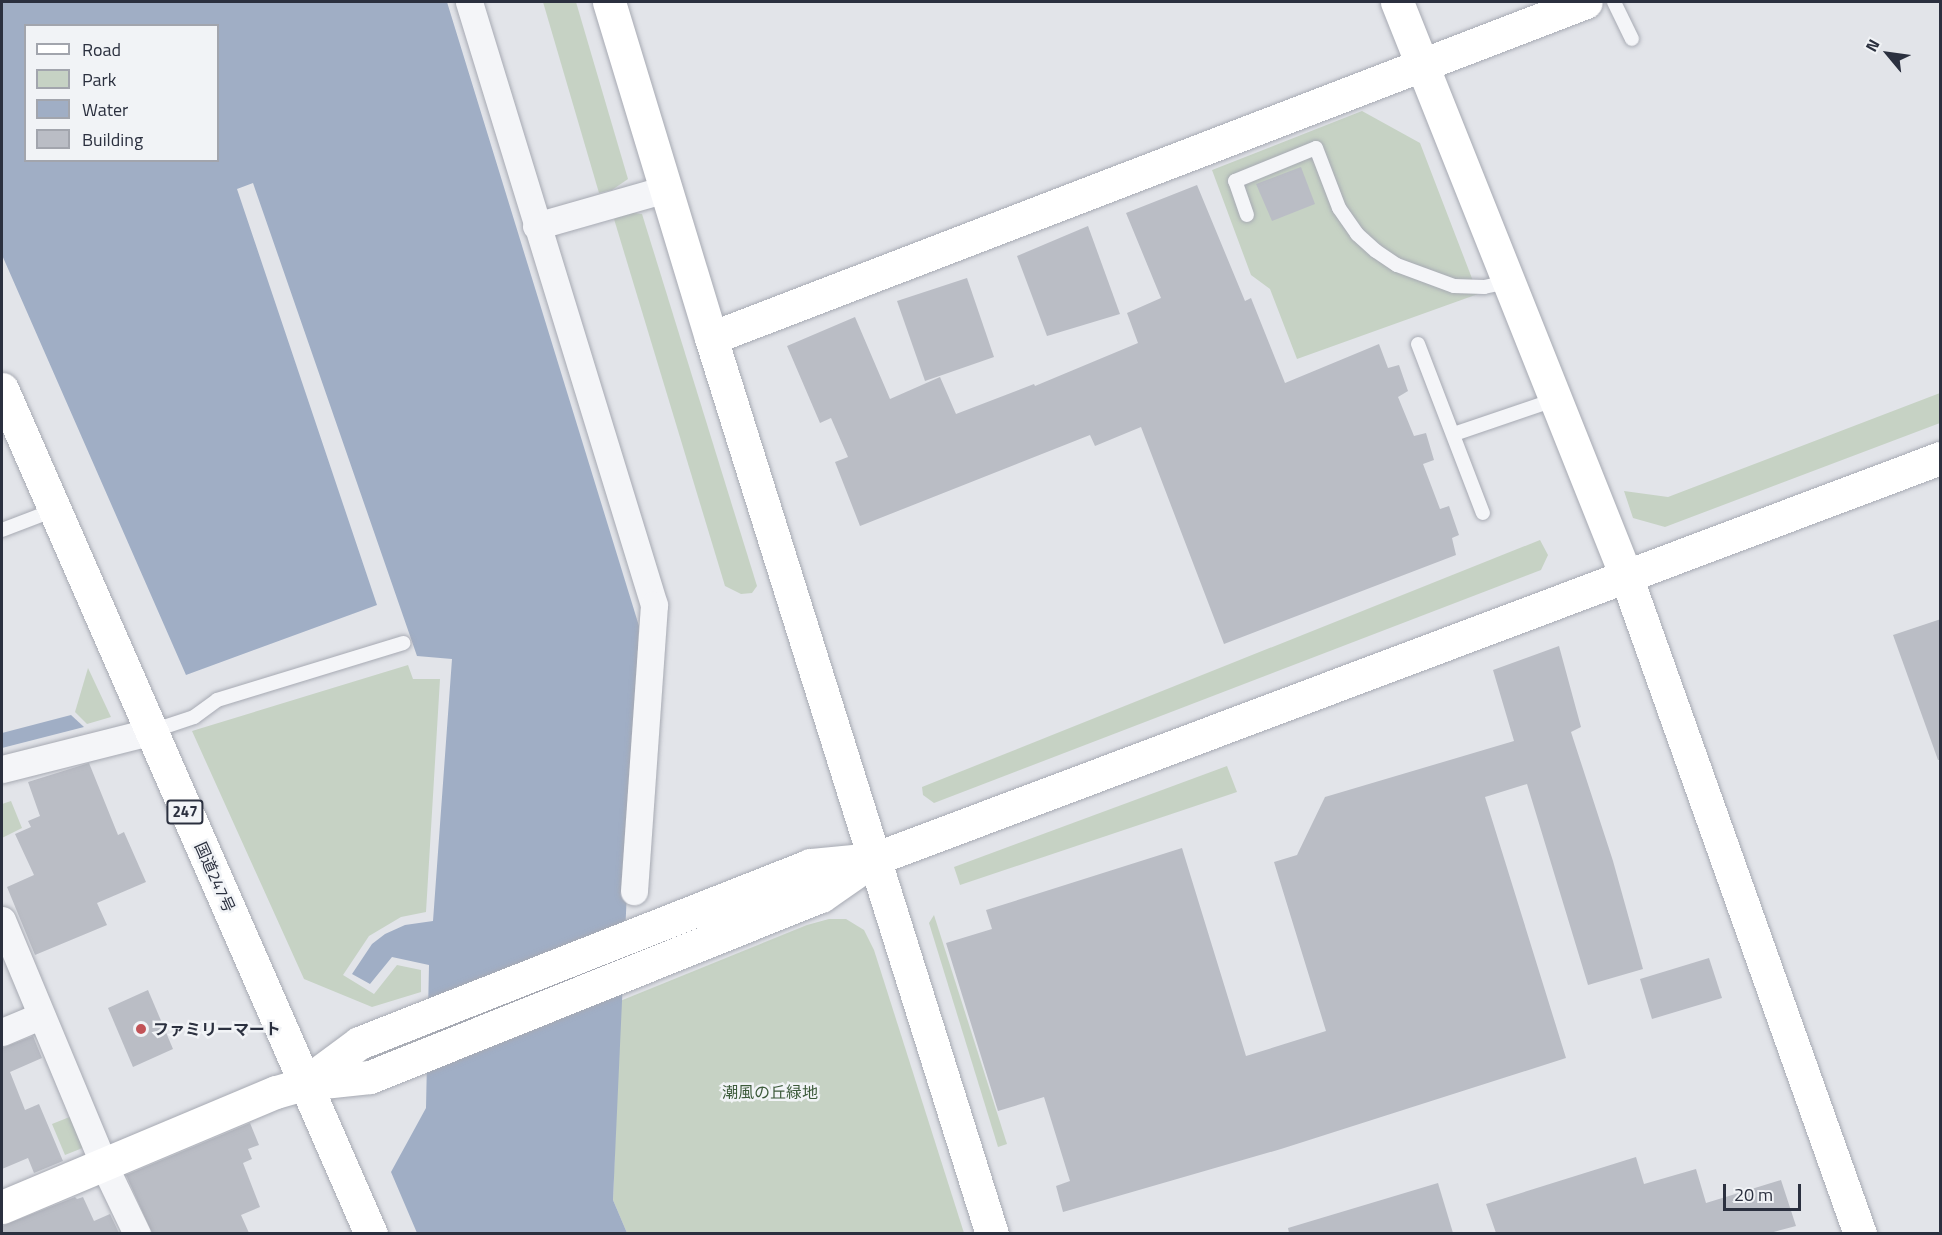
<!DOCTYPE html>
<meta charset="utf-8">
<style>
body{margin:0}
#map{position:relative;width:1942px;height:1235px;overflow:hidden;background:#e2e4e9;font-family:"Titillium Web","Noto Sans JP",sans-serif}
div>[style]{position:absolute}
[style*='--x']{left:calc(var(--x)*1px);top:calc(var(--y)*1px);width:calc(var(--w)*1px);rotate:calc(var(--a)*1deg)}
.green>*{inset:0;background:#c6d2c4}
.water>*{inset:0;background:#a0aec5}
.building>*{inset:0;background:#babdc5}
.roads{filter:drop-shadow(0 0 2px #a7aab3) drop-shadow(0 0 2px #a7aab3)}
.lane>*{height:14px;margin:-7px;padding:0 7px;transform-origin:7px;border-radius:7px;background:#f4f5f8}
.street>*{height:27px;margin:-13.5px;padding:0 13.5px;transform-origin:13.5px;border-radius:13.5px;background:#f4f5f8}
.secondary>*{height:33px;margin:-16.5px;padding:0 16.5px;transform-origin:16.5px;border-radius:16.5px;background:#fff}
.highway>*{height:33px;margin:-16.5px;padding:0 16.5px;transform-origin:16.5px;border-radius:16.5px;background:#fff}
.dots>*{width:16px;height:16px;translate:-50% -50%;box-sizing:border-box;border:3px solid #f1f3f6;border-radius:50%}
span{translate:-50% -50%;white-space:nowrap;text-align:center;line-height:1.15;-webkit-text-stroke:5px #f1f3f6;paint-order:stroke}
.shield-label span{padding:2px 4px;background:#f1f3f6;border:2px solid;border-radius:4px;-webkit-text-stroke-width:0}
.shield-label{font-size:15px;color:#2b303f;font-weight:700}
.street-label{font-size:16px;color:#2b303f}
.poi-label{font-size:16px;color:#2b303f;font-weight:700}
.left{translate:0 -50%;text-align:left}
.park-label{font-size:16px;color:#3c5a3a}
.frame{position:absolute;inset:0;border:3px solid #2b303f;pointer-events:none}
.legend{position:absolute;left:24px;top:24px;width:195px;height:138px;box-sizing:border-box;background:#f1f3f6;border:2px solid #a2a5ad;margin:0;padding:8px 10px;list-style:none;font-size:18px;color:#2b303f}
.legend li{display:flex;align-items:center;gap:12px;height:30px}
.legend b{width:30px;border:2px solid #a2a5ad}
.north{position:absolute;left:1858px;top:24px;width:60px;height:60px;-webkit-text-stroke:4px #f1f3f6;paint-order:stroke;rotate:299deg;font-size:16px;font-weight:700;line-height:24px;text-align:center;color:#2b303f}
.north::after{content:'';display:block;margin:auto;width:21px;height:27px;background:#2b303f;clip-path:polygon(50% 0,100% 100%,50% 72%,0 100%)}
.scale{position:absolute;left:1723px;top:1184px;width:78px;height:27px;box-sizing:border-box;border:3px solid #2b303f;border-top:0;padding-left:8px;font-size:18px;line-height:21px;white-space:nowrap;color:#2b303f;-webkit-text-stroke:4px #f1f3f6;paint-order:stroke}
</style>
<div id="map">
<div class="green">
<div style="clip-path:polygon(543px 2px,576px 2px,628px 179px,612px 190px,599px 193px)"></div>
<div style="clip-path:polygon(1362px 111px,1420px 143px,1478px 294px,1297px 359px,1270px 289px,1251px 275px,1212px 170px)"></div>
<div style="clip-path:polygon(626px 212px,642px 214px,757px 586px,752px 593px,741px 594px,725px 586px,614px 219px)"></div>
<div style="clip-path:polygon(1940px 393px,1940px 423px,1665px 527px,1633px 518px,1624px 491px,1668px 497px)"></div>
<div style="clip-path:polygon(1540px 540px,1548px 555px,1541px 570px,934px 803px,923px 795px,922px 787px)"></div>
<div style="clip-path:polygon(408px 665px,413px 679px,440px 679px,426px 912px,401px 917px,369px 936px,343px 975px,374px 994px,397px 965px,421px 970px,421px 992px,372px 1007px,304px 979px,192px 731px)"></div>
<div style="clip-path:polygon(88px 668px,111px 717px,87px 724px,75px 712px)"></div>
<div style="clip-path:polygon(1227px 766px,1237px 792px,960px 885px,954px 867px)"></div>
<div style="clip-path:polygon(11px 801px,22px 828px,2px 838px,2px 804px)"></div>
<div style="clip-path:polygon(934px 915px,1007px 1144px,998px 1147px,929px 923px)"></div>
<div style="clip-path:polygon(829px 919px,846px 919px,864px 930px,874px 950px,964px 1233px,627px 1233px,613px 1200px,620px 1001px,807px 925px)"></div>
<div style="clip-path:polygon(72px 1116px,85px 1147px,65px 1155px,52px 1124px)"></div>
</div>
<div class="water">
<div style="clip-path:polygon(evenodd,2px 2px,447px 2px,639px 626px,613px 1200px,627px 1233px,417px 1233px,391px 1172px,426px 1108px,429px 965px,392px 957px,370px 984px,352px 974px,372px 944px,385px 934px,405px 925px,433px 921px,452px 659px,417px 656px,253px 183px,237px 189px,377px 605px,186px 675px,2px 255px,2px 2px,26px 26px,218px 26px,218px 160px,26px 160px,26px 26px)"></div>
<div style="clip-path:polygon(71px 715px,84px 727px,2px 748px,2px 733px)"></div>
</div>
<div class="building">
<div style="clip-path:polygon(1301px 167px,1315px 204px,1272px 221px,1256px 184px)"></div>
<div style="clip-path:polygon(1197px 185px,1245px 301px,1251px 298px,1285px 383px,1379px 344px,1388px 368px,1399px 365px,1408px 391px,1398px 397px,1414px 436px,1426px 433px,1434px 460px,1423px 464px,1440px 509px,1449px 506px,1459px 535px,1452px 538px,1456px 555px,1224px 644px,1141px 427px,1095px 446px,1090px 435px,860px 526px,835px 462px,848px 457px,831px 418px,820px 423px,787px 346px,855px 317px,890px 399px,940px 377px,956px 414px,1034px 384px,1035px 386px,1138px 343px,1127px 313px,1161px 298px,1126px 213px)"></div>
<div style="clip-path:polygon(1088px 226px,1120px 314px,1047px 336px,1017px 256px)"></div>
<div style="clip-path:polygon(967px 278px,994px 357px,925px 381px,897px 301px)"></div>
<div style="clip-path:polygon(1941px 619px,1941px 760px,1938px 760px,1893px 635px)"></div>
<div style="clip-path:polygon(1559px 646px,1581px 727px,1571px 732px,1613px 861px,1643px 969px,1588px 985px,1527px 784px,1485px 797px,1566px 1058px,1281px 1149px,1063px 1212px,1056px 1186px,1070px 1181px,1044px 1097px,998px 1111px,946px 943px,992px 929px,986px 910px,1182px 848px,1246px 1056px,1326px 1031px,1274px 862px,1297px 855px,1325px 797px,1514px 741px,1493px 670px)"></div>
<div style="clip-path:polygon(89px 763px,118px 835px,124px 832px,146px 882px,97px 903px,107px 925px,35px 955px,7px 887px,34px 875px,15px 834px,31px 827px,28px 821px,40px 816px,28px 782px)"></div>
<div style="clip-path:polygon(1709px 958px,1722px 998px,1652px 1019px,1640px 979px)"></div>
<div style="clip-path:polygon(148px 990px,173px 1049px,133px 1067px,108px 1008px)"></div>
<div style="clip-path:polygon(33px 1036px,42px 1058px,10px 1072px,25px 1110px,39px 1104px,63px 1161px,34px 1173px,28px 1158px,2px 1169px,2px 1048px)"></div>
<div style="clip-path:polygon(250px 1123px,259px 1145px,248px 1149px,252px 1159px,243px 1163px,260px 1207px,241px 1215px,249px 1233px,152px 1233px,126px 1175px)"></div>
<div style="clip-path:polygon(1636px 1157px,1644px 1184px,1696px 1169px,1706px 1203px,1781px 1180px,1796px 1226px,1770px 1233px,1496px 1233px,1486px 1204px)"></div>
<div style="clip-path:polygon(1438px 1183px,1453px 1233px,1289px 1233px,1288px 1228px)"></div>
<div style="clip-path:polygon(75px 1197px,77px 1199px,83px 1197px,94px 1221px,110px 1214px,119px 1233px,2px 1233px,2px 1226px)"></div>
</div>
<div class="roads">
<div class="lane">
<div style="--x:1614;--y:2;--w:41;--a:64.1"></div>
<div style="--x:1247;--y:215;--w:36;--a:-109"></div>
<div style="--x:1235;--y:181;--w:87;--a:-22.2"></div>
<div style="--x:1316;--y:148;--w:64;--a:69"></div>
<div style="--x:1339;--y:208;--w:32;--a:55"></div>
<div style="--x:1357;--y:234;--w:25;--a:42"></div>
<div style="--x:1376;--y:251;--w:25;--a:34"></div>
<div style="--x:1397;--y:265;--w:61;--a:20.2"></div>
<div style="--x:1454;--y:286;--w:30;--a:2"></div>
<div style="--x:1484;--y:287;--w:25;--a:-12"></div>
<div style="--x:1418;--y:344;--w:181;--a:69"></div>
<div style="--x:1454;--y:434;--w:109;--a:-18.8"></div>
<div style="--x:2;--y:530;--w:56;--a:-21"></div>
<div style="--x:152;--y:731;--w:44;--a:-18.4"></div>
<div style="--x:194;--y:717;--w:29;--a:-36"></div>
<div style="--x:217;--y:700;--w:195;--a:-17"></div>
</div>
<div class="street">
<div style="--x:469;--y:2;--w:631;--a:72.94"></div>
<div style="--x:654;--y:605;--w:287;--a:94"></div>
<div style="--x:536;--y:226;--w:135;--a:-15.9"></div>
<div style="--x:2;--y:769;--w:152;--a:-14.1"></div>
<div style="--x:2;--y:920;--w:263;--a:67.4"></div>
<div style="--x:103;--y:1163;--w:79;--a:64.4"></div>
<div style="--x:2;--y:1032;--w:41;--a:-22.8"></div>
</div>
<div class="secondary">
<div style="--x:609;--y:2;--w:351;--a:73.1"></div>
<div style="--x:711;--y:338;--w:939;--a:72.59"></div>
<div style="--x:1397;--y:2;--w:618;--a:68.25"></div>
<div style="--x:1626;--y:576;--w:698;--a:70.42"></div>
<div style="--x:711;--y:338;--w:937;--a:-21.01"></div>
<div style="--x:305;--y:1083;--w:67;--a:-36.5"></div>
<div style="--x:359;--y:1043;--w:485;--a:-21.5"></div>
<div style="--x:810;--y:865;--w:63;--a:-5.4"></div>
<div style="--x:2;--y:1207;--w:297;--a:-22.8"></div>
<div style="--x:276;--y:1092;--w:29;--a:-16"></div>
<div style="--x:304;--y:1084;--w:66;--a:-6.1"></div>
<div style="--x:370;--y:1077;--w:486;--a:-21.9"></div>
<div style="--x:821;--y:896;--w:65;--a:-34.9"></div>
<div style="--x:874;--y:859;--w:1139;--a:-20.61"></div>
</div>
<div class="highway">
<div style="--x:2;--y:389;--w:922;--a:66.41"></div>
</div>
</div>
<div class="dots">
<div style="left:141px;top:1029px;background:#c25357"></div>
</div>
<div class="shield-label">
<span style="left:185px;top:812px">247</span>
</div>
<div class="street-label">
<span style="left:215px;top:877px;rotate:66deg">国道247号</span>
</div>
<div class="poi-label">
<span class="left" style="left:153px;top:1029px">ファミリーマート</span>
</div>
<div class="park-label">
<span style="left:770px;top:1092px">潮風の丘緑地</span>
</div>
<div class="frame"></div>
<ul class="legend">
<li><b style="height:8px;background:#fff"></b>Road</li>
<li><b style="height:16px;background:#c6d2c4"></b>Park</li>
<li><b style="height:16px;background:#a0aec5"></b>Water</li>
<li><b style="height:16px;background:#babdc5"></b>Building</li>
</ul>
<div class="north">N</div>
<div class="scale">20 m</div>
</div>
